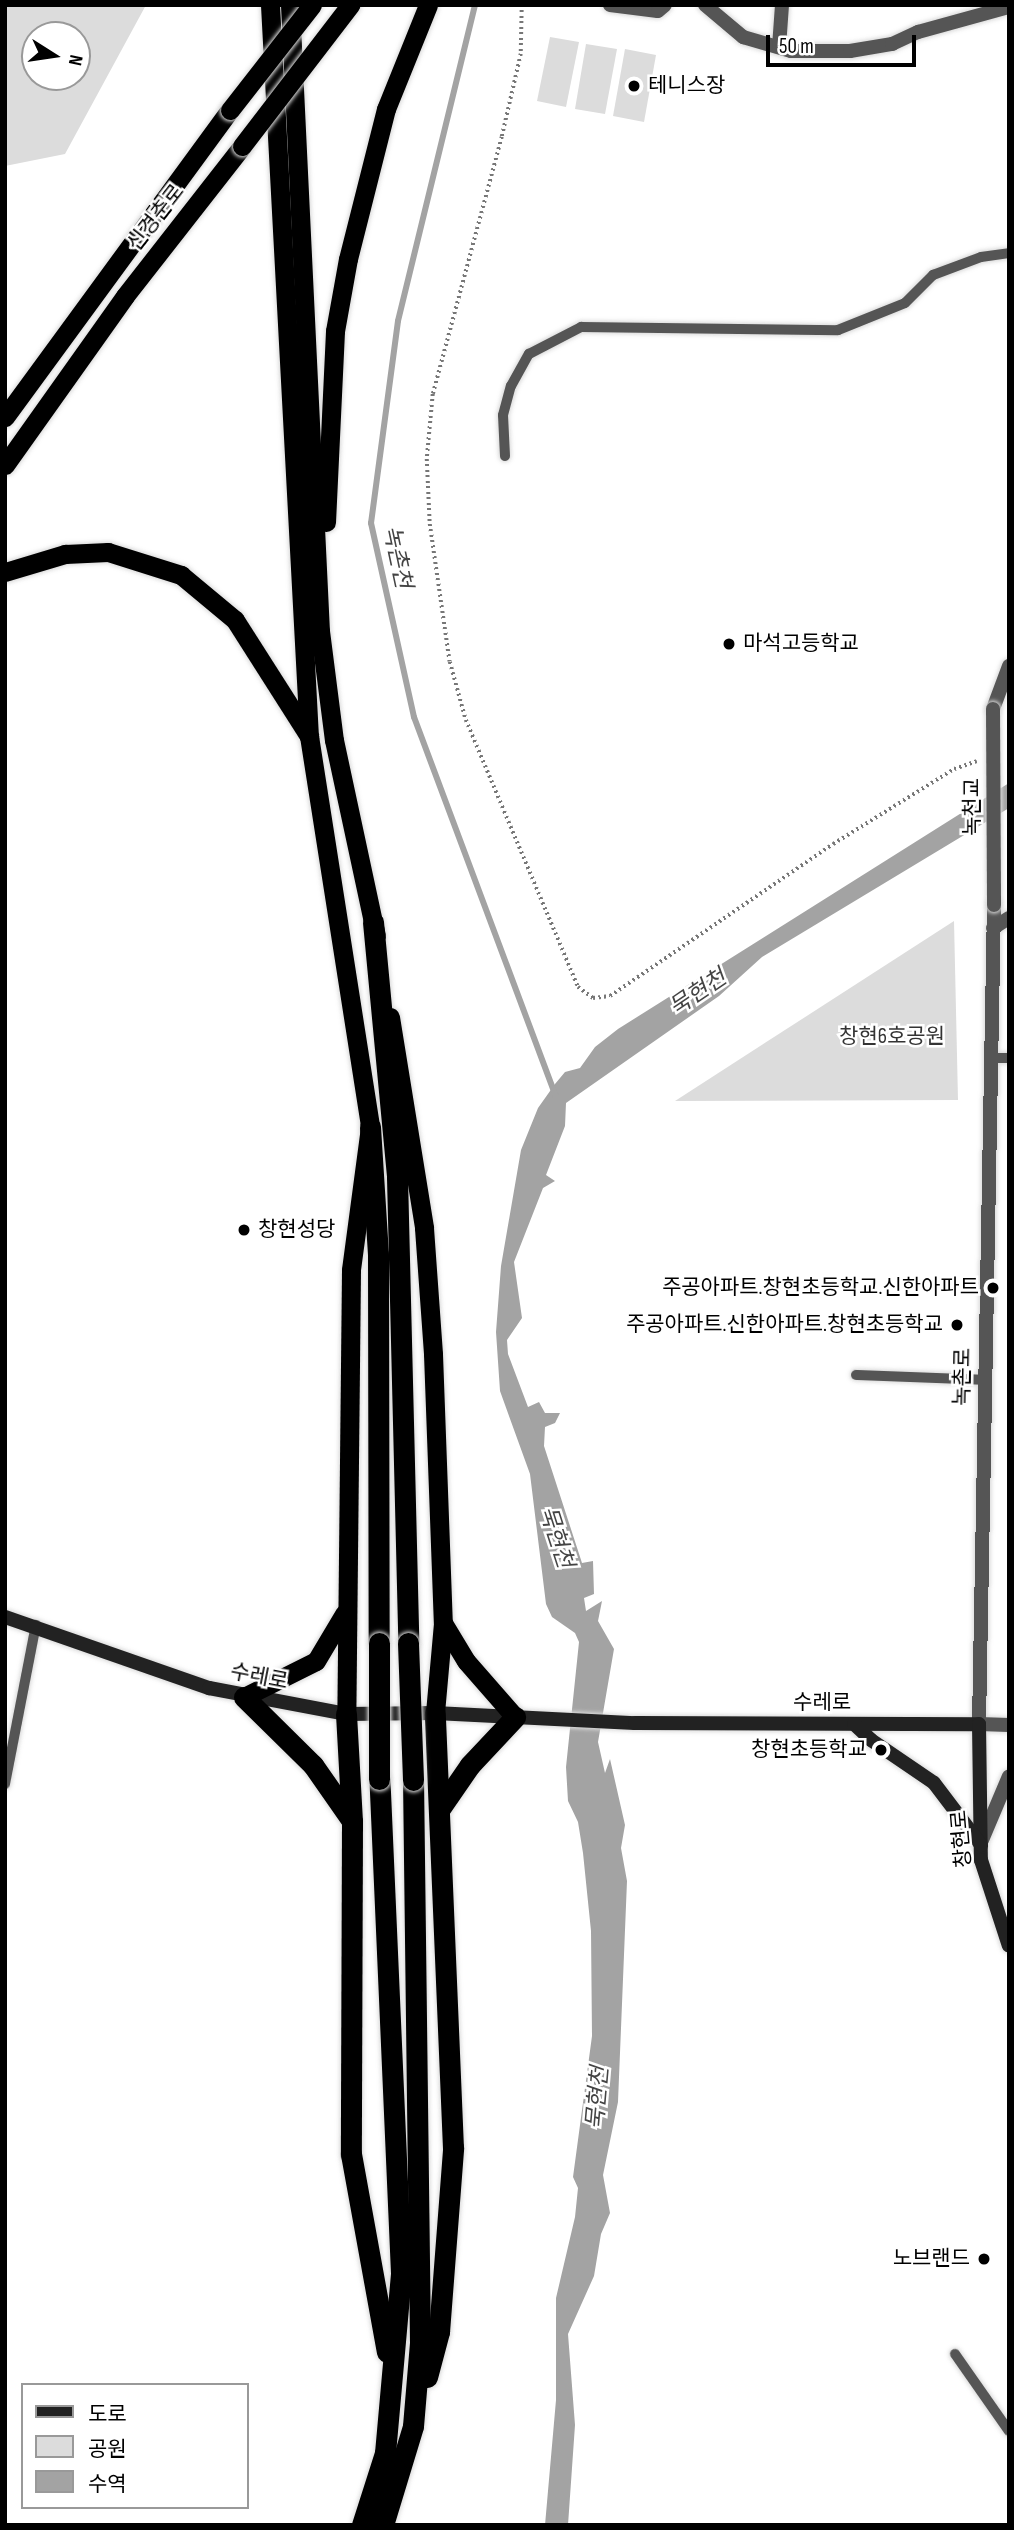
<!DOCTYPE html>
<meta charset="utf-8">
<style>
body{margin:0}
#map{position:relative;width:1014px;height:2530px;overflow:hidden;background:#fff;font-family:"Sofia Sans Condensed","Noto Sans KR",sans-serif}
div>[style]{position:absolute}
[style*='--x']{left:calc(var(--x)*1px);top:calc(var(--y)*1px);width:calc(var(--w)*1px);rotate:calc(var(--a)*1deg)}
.green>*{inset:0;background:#dcdcdc}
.water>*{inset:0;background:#a3a3a3}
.stream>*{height:6px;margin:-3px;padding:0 3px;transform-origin:3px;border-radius:3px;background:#a3a3a3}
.path>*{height:3.5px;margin-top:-1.75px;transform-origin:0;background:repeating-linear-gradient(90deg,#777 0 2px,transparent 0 5.5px)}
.roads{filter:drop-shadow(0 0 2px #dbdbdb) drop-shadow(0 0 2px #dbdbdb)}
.service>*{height:10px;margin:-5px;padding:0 5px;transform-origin:5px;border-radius:5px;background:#555}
.minor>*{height:14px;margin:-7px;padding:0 7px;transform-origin:7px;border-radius:7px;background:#555}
.tertiary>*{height:14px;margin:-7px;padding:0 7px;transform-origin:7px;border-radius:7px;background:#555}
.secondary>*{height:14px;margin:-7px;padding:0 7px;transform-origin:7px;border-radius:7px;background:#222}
.trunk>*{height:19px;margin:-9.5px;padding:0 9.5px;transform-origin:9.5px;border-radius:9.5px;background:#000}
.motorway>*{height:21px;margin:-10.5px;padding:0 10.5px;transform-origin:10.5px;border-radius:10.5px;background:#000}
.bridges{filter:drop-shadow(0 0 2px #dbdbdb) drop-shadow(0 0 2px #dbdbdb)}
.minor-bridge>*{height:14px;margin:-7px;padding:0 7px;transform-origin:7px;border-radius:7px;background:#555}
.trunk-bridge>*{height:19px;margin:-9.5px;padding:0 9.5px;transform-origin:9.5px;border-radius:9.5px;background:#000}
.motorway-bridge>*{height:21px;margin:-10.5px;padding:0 10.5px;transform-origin:10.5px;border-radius:10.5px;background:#000}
.dots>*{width:19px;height:19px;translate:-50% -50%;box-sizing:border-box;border:4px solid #fff;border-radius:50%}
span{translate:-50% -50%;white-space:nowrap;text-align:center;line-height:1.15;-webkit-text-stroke:5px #fff;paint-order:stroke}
.poi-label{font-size:21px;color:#000}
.left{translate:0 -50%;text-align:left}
.right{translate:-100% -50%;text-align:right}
.street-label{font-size:21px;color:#000}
.park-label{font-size:21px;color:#333}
.water-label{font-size:23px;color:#444;font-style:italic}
.frame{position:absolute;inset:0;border:7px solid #000;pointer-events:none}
.legend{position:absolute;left:21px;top:2383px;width:228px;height:126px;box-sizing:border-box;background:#fff;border:2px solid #999;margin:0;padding:9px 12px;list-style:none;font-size:21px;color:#000}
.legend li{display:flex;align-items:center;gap:14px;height:35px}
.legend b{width:35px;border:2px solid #999}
.north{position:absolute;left:21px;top:21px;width:70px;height:70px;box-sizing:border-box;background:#fff;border:2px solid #999;border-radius:50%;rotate:102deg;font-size:19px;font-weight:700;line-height:28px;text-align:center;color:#000}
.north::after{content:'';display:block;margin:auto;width:24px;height:32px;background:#000;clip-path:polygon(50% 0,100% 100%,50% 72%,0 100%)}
.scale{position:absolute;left:766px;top:35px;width:150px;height:32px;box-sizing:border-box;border:4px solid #000;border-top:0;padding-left:9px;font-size:21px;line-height:24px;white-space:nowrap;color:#000;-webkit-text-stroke:5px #fff;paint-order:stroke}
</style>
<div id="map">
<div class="green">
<div style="clip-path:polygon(evenodd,5px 5px,146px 5px,65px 154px,5px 166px,5px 5px,77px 35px,77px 77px,35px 77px,35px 35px,77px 35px)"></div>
<div style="clip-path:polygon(550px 37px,579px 42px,566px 107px,537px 101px)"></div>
<div style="clip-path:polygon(586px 44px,617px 49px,605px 114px,575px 109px)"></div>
<div style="clip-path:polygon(625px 49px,656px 55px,644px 122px,613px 116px)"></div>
<div style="clip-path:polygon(954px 921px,958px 1100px,675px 1101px)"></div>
</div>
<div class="water">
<div style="clip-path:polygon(1009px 783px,1009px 808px,762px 957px,719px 996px,566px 1103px,565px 1126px,546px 1175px,555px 1181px,543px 1188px,514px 1262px,522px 1318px,507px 1340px,508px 1354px,528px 1407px,539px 1402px,545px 1413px,560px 1413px,555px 1423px,545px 1427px,544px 1446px,582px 1563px,593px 1561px,594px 1594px,584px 1598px,586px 1611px,602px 1601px,598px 1621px,614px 1649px,598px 1742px,605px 1773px,610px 1759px,625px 1825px,621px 1848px,627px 1881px,618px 2102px,603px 2175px,610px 2213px,601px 2234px,594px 2276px,568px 2334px,575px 2425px,568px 2525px,545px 2525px,556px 2400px,556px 2298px,575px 2217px,578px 2188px,573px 2177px,592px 2036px,591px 1931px,583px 1853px,578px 1822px,568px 1801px,566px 1767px,579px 1642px,575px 1633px,552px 1617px,546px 1604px,530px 1474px,500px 1391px,496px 1332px,501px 1266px,521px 1150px,538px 1108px,555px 1084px,565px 1072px,580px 1068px,595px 1047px,618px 1029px)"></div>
</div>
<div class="stream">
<div style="--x:475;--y:5;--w:325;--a:103.7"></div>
<div style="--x:398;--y:321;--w:204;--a:97.6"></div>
<div style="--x:371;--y:523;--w:199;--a:77.5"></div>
<div style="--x:414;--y:717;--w:405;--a:69.5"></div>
</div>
<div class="path">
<div style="--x:522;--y:5;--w:49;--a:91.2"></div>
<div style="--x:521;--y:54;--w:85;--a:102.9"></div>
<div style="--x:502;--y:137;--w:266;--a:105"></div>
<div style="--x:433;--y:394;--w:65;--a:95.3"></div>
<div style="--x:427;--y:459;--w:65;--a:87.4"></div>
<div style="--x:430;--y:524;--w:139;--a:81.8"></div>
<div style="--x:450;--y:662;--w:60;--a:74.6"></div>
<div style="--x:466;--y:720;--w:290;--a:67.2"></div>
<div style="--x:578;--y:987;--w:19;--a:36"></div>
<div style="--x:593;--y:998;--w:17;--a:-7"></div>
<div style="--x:610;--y:996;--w:270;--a:-34.3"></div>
<div style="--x:833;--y:844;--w:142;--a:-31.8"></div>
<div style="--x:954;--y:769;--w:24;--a:-19"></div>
</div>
<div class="roads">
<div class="service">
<div style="--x:505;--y:456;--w:41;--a:-92.8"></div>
<div style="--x:503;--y:415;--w:30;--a:-75"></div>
<div style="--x:511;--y:386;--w:37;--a:-61"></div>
<div style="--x:529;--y:354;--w:59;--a:-27.4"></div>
<div style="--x:581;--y:327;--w:257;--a:0.7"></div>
<div style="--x:838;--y:330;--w:72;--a:-21.9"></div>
<div style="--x:905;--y:303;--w:40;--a:-45"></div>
<div style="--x:933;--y:275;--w:51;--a:-20.6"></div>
<div style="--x:981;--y:257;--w:28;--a:-8"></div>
<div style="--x:990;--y:1058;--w:19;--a:0"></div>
<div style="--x:856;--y:1375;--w:128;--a:2.2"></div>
<div style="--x:5;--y:1784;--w:162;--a:-79"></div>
<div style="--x:955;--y:2354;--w:94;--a:55"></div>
</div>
<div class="minor">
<div style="--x:610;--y:5;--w:48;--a:7.1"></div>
<div style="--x:658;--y:11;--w:9;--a:-41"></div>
<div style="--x:705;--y:5;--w:50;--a:40.1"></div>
<div style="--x:743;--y:37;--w:50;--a:16.3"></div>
<div style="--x:791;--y:51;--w:59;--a:0"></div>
<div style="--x:850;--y:51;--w:43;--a:-9.5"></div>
<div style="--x:892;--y:44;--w:29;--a:-25"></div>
<div style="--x:918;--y:32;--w:94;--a:-15.4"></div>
<div style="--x:779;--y:47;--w:42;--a:-85.9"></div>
<div style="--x:993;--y:709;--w:46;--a:-69.6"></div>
<div style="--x:993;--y:928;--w:19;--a:-32"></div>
<div style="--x:979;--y:1724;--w:819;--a:-88.95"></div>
</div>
<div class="tertiary">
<div style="--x:979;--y:1724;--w:30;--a:2"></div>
<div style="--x:982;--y:1840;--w:69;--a:-67.1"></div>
</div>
<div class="secondary">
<div style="--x:5;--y:1617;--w:216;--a:19.2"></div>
<div style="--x:209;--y:1688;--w:139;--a:10.7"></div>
<div style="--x:346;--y:1714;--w:89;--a:-0.6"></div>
<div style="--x:435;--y:1713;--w:200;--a:2.9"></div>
<div style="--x:635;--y:1723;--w:344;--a:0.2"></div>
<div style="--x:979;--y:1724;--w:136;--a:89.2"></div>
<div style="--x:981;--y:1860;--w:90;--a:72"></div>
<div style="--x:854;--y:1724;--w:23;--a:43"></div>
<div style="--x:871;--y:1740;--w:76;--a:34.3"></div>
<div style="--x:934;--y:1783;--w:78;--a:52.8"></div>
</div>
<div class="trunk">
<div style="--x:270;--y:5;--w:732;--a:86.95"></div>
<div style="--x:309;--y:736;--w:396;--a:81.1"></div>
<div style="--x:370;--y:1127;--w:144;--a:97.6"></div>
<div style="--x:351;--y:1270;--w:444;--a:90.6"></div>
<div style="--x:290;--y:5;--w:627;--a:87.26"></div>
<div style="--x:320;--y:631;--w:110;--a:82.7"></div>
<div style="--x:334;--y:740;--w:200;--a:77.9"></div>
<div style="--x:5;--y:417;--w:381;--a:-53.8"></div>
<div style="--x:5;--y:465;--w:207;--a:-54.6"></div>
<div style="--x:125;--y:296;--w:190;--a:-52"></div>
<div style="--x:326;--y:522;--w:191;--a:-87.3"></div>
<div style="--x:335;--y:331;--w:73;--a:-79.8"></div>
<div style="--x:348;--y:259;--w:155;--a:-75.8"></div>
<div style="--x:386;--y:109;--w:112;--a:-68"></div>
<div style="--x:5;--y:572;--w:63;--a:-16.7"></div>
<div style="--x:65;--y:554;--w:43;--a:-2.7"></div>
<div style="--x:108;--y:552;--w:77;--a:17.5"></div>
<div style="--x:181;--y:575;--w:70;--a:39.8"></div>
<div style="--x:235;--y:620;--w:138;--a:57.5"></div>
<div style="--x:390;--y:1017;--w:214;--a:80.8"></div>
<div style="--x:424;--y:1228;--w:126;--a:85.9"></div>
<div style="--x:433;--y:1354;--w:269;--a:87.9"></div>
<div style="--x:443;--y:1623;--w:90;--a:95.1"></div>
<div style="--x:443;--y:1623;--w:44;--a:58.8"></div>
<div style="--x:466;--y:1661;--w:74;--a:48.8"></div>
<div style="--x:244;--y:1697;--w:80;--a:-26.6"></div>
<div style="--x:316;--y:1661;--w:55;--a:-59.2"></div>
</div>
<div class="motorway">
<div style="--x:373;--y:922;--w:256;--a:84.6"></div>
<div style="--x:397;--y:1177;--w:466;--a:88.6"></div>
<div style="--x:370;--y:1127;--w:127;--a:86.4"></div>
<div style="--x:378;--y:1254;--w:389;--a:89.9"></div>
<div style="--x:244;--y:1697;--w:97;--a:44.6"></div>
<div style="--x:313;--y:1765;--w:68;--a:55.1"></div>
<div style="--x:346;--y:1714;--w:108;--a:86.8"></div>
<div style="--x:352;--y:1822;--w:332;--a:90.2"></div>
<div style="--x:351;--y:2154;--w:201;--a:79.7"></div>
<div style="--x:441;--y:1807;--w:51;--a:-55.4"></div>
<div style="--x:470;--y:1765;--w:66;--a:-46.8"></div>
<div style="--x:427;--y:2377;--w:47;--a:-75.1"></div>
<div style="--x:439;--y:2332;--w:185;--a:-85.6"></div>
<div style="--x:453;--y:2148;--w:435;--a:-92.4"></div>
<div style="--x:362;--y:2525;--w:76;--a:-72.3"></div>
<div style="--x:385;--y:2453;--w:181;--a:-84.9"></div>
<div style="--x:401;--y:2273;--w:494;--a:-92.5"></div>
<div style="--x:383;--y:2525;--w:103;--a:-73.1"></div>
<div style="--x:413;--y:2426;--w:84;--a:-85.2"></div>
<div style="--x:420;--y:2342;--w:562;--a:-90.71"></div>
</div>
</div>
<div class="bridges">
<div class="minor-bridge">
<div style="--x:993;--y:709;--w:196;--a:89.7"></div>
</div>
<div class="trunk-bridge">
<div style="--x:230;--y:110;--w:133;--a:-52"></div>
<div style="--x:242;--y:146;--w:178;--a:-52.5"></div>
</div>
<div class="motorway-bridge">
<div style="--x:379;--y:1643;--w:136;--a:90"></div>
<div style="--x:408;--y:1643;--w:137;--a:87.9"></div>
</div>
</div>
<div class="dots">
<div style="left:634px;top:86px;background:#000"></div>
<div style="left:729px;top:644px;background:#000"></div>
<div style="left:244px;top:1230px;background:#000"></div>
<div style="left:993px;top:1288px;background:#000"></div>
<div style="left:957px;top:1325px;background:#000"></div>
<div style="left:881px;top:1750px;background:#000"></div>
<div style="left:984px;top:2259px;background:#000"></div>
</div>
<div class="poi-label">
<span class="left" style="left:648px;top:86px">테니스장</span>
<span class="left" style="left:743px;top:644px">마석고등학교</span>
<span class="left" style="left:258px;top:1230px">창현성당</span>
<span class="right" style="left:979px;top:1288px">주공아파트.창현초등학교.신한아파트</span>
<span class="right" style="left:943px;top:1325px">주공아파트.신한아파트.창현초등학교</span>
<span class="right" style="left:867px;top:1750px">창현초등학교</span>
<span class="right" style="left:970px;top:2259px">노브랜드</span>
</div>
<div class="street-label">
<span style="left:156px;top:218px;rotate:-52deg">신경춘로</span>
<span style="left:973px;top:807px;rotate:-90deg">녹천교</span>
<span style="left:963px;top:1377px;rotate:-89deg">녹촌로</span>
<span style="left:259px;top:1677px;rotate:11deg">수레로</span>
<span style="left:822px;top:1703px">수레로</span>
<span style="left:962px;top:1839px;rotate:-95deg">창현로</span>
</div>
<div class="park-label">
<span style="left:892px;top:1037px">창현6호공원</span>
</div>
<div class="water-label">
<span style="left:397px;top:557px;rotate:78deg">녹촌천</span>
<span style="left:698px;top:993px;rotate:-34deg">묵현천</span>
<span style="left:556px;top:1537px;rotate:72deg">묵현천</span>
<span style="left:598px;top:2098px;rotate:-85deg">묵현천</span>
</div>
<div class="frame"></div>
<ul class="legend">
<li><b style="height:9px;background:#222"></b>도로</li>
<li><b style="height:19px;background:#dcdcdc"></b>공원</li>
<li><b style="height:19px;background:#a3a3a3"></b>수역</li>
</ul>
<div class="north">N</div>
<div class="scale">50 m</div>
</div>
